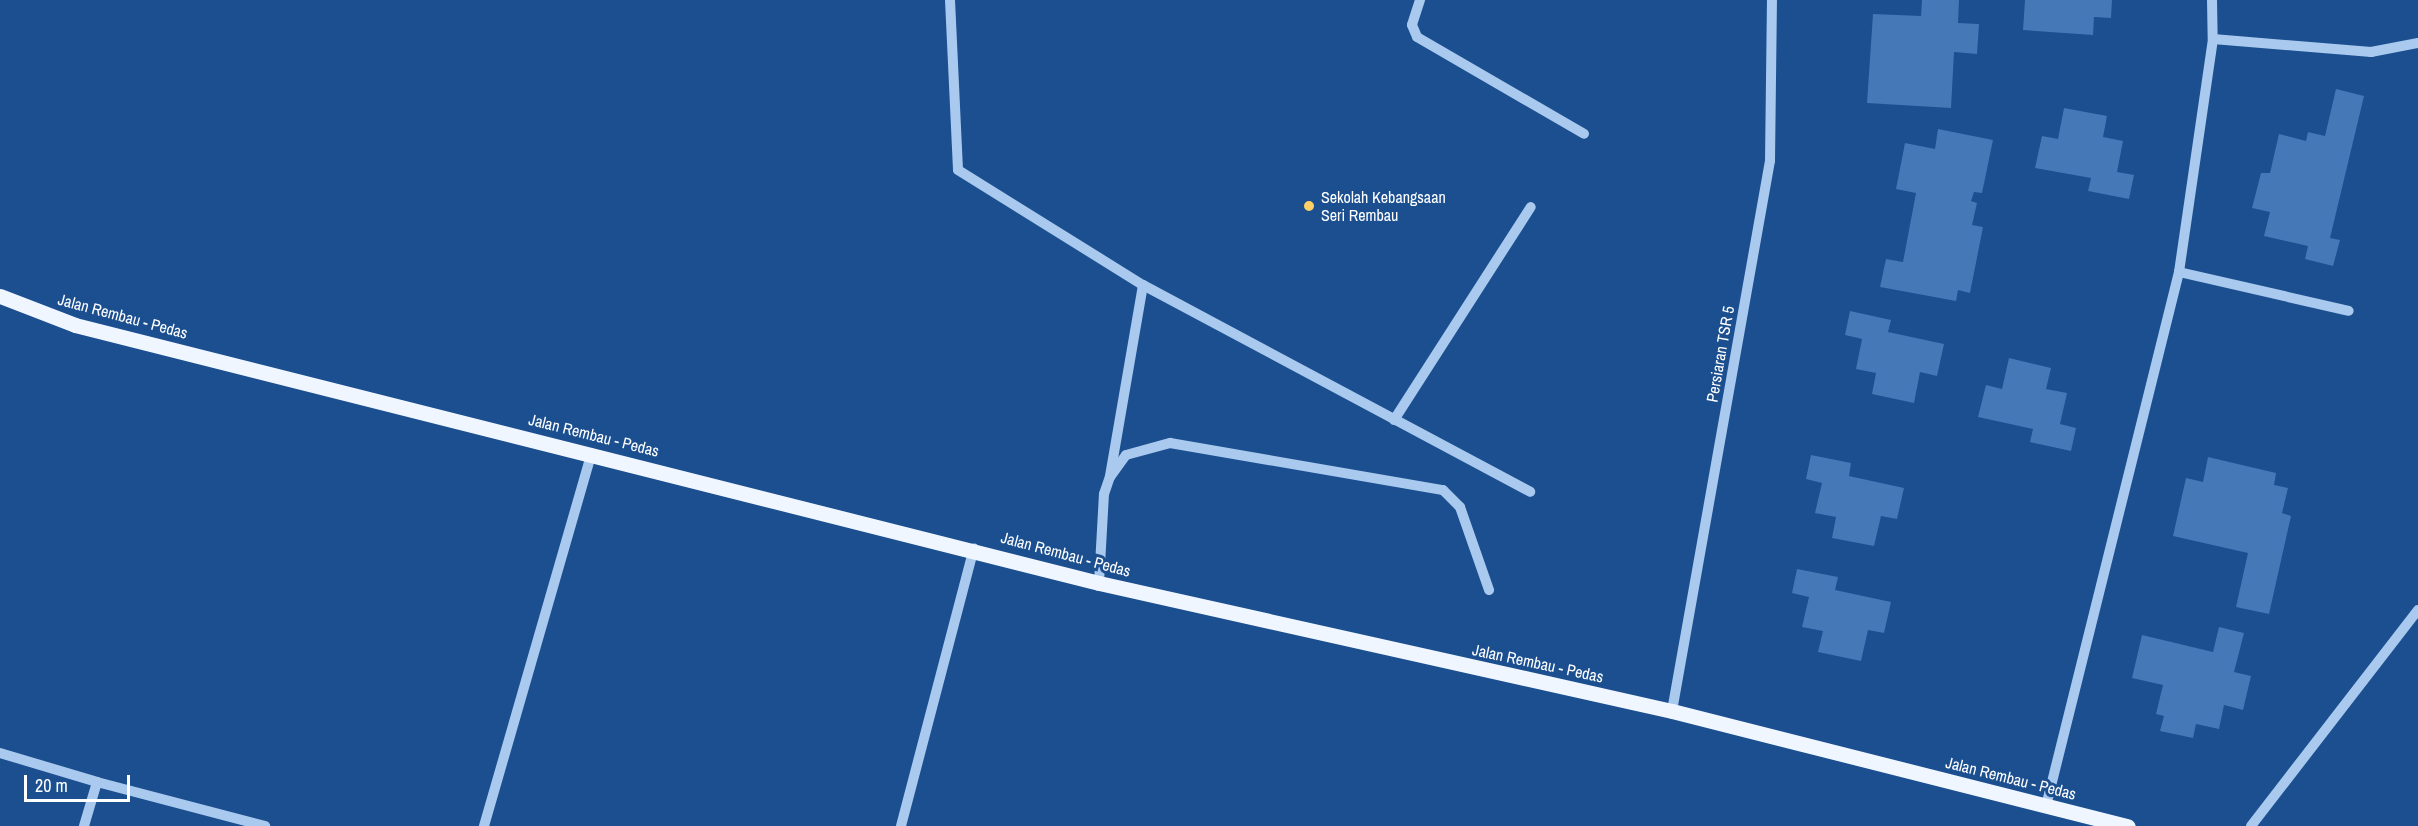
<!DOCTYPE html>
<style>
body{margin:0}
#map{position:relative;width:2418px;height:826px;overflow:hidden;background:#1b4f8f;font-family:"Archivo Narrow",sans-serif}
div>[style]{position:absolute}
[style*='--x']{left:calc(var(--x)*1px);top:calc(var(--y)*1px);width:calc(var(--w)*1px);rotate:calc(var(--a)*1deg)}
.building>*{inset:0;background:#4478b7}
.minor>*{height:10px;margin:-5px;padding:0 5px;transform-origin:5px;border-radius:5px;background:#a9c9ee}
.major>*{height:15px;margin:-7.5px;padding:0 7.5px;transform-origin:7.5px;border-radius:7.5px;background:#f0f6ff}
.dots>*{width:16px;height:16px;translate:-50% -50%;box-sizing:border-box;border:3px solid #1b4f8f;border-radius:50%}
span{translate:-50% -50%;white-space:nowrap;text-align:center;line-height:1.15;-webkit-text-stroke:6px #1b4f8f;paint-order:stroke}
.poi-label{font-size:16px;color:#fff}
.left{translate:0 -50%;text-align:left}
.street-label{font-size:16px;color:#fff}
.scale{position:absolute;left:24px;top:775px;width:106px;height:27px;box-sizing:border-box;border:3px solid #fff;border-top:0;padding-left:8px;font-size:18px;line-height:21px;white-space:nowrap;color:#fff;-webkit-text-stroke:4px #1b4f8f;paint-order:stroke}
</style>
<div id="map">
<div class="building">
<div style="clip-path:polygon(1922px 0,1959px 0,1958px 23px,1979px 24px,1977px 54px,1954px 52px,1951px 108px,1867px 103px,1873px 14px,1921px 16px)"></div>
<div style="clip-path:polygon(2025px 0,2112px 0,2111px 18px,2094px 17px,2093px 35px,2023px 30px)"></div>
<div style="clip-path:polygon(2336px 89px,2364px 96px,2330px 238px,2340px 240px,2333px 266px,2305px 259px,2308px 246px,2264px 236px,2270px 212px,2252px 208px,2261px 173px,2270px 173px,2279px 134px,2306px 141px,2308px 132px,2325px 136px)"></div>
<div style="clip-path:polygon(2064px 108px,2107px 116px,2103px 137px,2123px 141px,2117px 172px,2134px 175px,2129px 199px,2088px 191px,2091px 178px,2035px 168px,2042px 136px,2058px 139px)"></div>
<div style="clip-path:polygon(1938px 129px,1993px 140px,1982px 193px,1974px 192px,1971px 201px,1977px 203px,1972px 225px,1983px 227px,1970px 293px,1958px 290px,1956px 301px,1880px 287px,1886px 259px,1903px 262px,1916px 193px,1896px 189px,1905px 143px,1935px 149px)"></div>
<div style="clip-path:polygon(1850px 311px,1891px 320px,1888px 332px,1944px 344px,1937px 376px,1920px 372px,1914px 403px,1872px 394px,1876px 373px,1856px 369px,1862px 339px,1845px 335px)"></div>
<div style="clip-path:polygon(2009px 358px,2051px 368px,2046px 389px,2067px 393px,2060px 424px,2076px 428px,2071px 451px,2030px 442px,2033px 429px,1978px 417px,1986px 385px,2002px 389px)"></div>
<div style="clip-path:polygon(1811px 455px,1851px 463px,1849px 476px,1904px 488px,1897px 519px,1881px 516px,1874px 546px,1832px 538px,1836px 517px,1815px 513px,1822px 483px,1806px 479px)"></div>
<div style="clip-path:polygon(2208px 457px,2276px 473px,2274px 485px,2288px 488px,2282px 513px,2291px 516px,2269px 614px,2236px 607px,2248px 553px,2173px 536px,2186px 478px,2203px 482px)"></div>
<div style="clip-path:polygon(1797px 569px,1838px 577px,1835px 590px,1891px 602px,1884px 633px,1868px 630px,1861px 661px,1818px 652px,1823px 631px,1802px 627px,1809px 597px,1792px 593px)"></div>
<div style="clip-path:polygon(2219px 627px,2244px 633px,2234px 672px,2251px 676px,2243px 710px,2224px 705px,2219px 729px,2196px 724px,2193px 738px,2160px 731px,2164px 716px,2156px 714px,2163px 685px,2132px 678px,2142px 635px,2213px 652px)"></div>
</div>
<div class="minor">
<div style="--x:950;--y:0;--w:170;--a:87.3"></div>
<div style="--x:958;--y:170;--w:218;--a:31.9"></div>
<div style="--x:1143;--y:285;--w:195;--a:99.8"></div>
<div style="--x:1420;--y:0;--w:26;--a:108"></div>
<div style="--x:1412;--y:25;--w:13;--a:67"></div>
<div style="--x:1417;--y:37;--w:193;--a:30.1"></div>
<div style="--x:2212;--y:0;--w:39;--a:89"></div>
<div style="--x:2179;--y:272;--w:174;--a:12.9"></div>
<div style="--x:1143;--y:285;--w:439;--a:28.1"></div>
<div style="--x:1394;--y:420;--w:253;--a:-57.3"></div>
<div style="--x:1099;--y:583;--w:89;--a:-86.8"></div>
<div style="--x:1104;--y:494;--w:18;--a:-71"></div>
<div style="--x:1110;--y:477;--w:27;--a:-54"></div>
<div style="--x:1126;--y:455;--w:46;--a:-15.3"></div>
<div style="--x:1170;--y:443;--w:277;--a:9.8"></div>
<div style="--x:1443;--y:490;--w:24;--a:45"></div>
<div style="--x:1460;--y:507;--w:88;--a:70.7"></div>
<div style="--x:1672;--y:711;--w:559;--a:-79.9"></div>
<div style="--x:1770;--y:161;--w:161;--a:-89.3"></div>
<div style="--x:0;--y:753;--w:101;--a:16.6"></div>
<div style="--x:2046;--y:806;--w:550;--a:-76.01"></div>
<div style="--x:2179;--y:272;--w:235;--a:-81.7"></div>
<div style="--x:2213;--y:39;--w:159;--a:4.7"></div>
<div style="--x:2371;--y:52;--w:48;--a:-10.8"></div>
<div style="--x:84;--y:826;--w:46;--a:-73.5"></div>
<div style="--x:97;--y:782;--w:174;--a:14.7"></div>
<div style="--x:484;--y:826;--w:388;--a:-73.9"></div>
<div style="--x:901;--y:826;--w:287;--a:-75.3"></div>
<div style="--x:2251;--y:826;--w:273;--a:-52.3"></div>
</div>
<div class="major">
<div style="--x:0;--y:296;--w:80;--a:21.1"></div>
<div style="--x:75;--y:325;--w:1056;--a:14.14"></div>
<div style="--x:1099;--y:583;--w:587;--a:12.59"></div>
<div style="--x:1672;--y:711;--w:470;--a:14.2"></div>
</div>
<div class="dots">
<div style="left:1309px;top:206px;background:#ffd166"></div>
</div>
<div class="poi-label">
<span class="left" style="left:1321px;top:206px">Sekolah Kebangsaan<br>Seri Rembau</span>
</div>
<div class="street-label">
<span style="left:123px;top:316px;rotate:15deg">Jalan Rembau - Pedas</span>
<span style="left:1720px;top:354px;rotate:-80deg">Persiaran TSR 5</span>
<span style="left:594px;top:435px;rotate:14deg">Jalan Rembau - Pedas</span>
<span style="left:1066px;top:554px;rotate:15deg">Jalan Rembau - Pedas</span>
<span style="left:1538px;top:663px;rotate:12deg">Jalan Rembau - Pedas</span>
<span style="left:2011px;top:778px;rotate:14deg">Jalan Rembau - Pedas</span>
</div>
<div class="scale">20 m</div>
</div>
